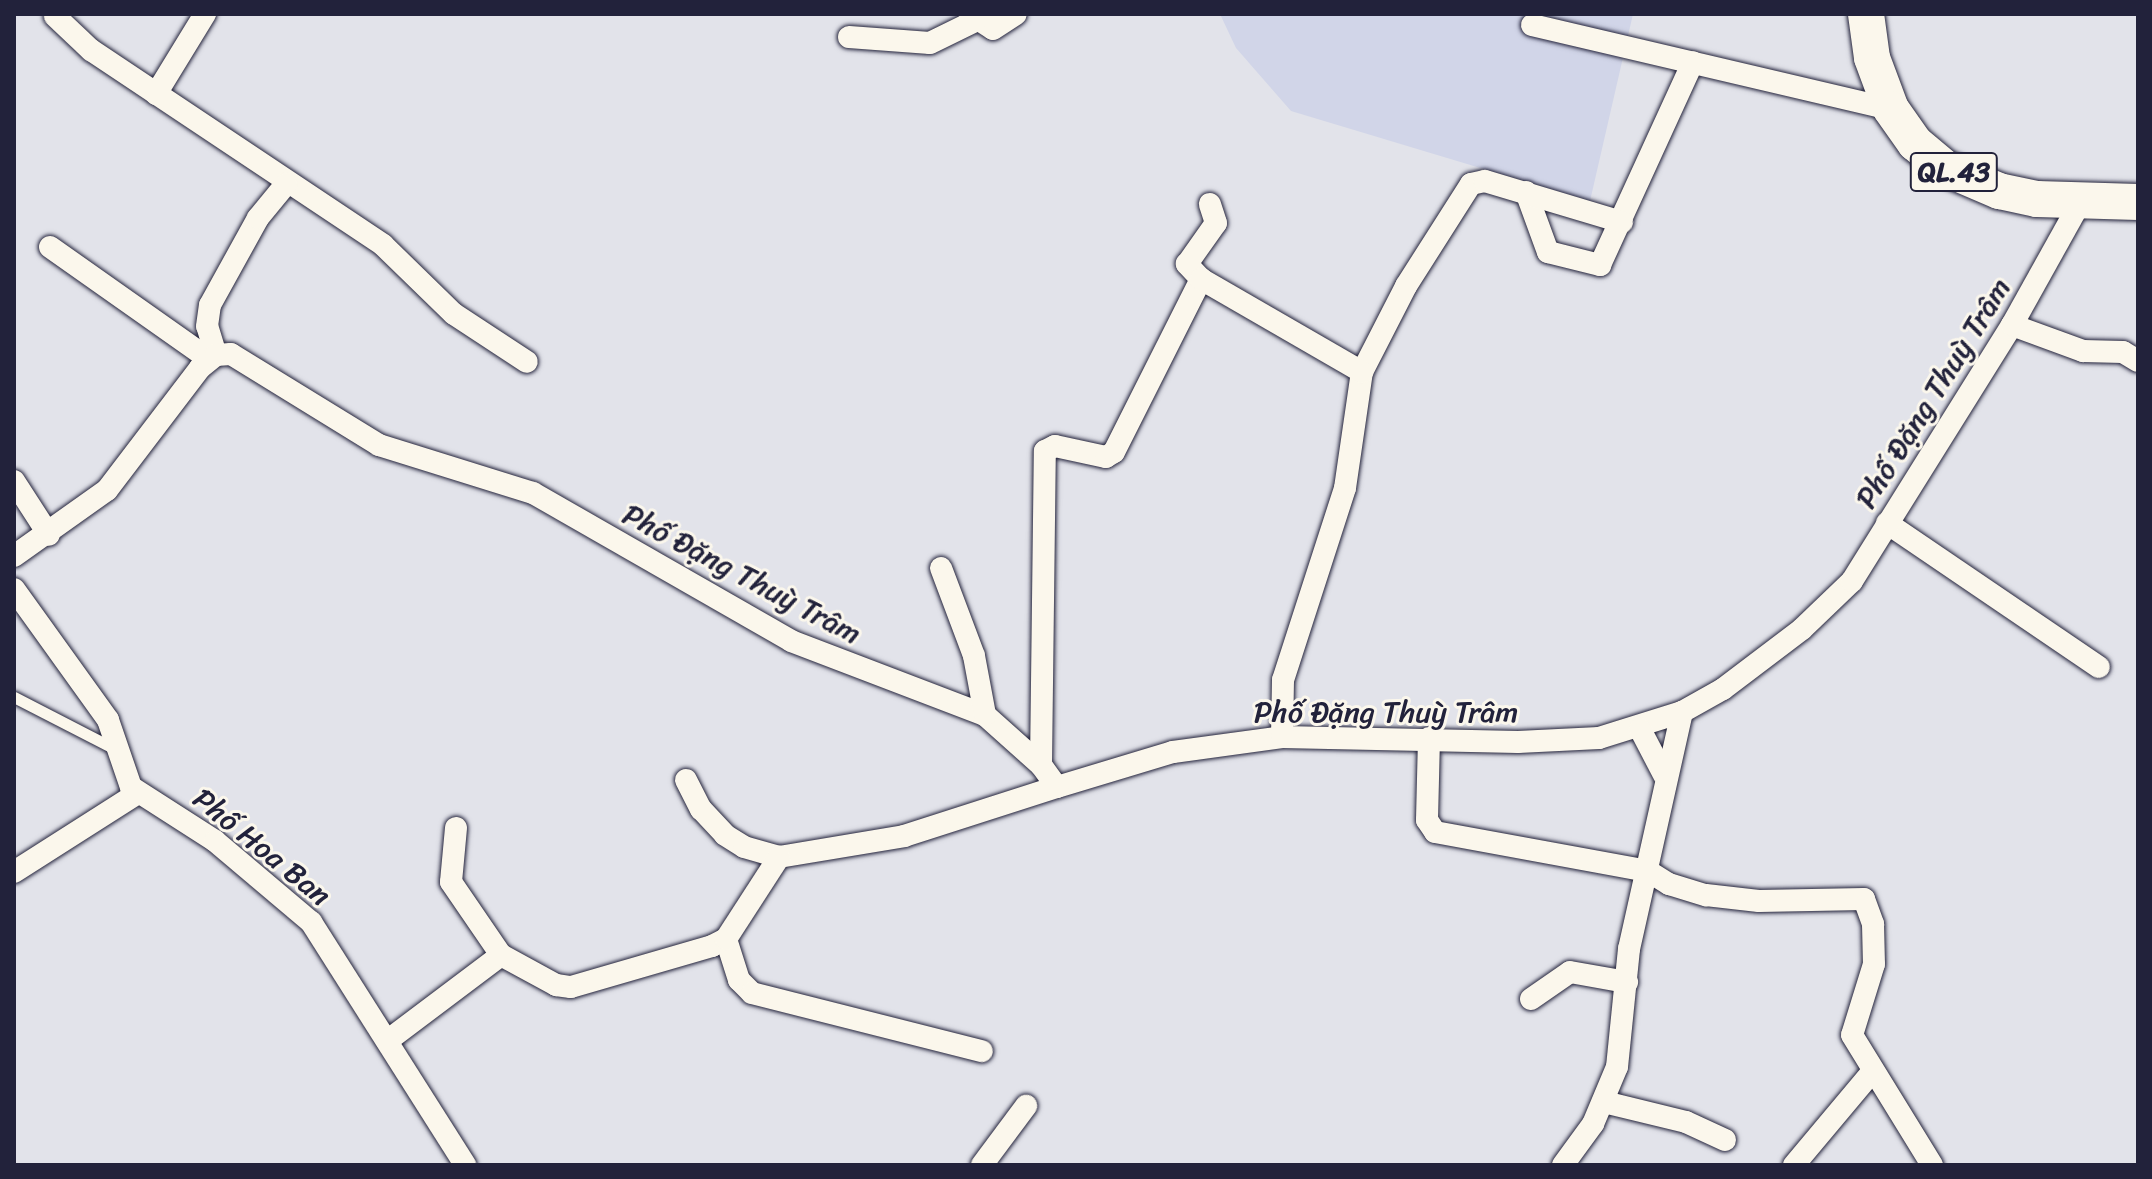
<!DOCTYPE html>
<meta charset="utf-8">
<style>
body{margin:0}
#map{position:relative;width:2152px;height:1179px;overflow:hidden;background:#e2e3ea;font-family:Sriracha,sans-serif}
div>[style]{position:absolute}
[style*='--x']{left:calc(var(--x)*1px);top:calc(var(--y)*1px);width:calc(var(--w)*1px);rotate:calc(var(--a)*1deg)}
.built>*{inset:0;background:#d1d5e8}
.roads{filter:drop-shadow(0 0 2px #22223b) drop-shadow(0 0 2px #22223b)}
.service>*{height:11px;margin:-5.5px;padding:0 5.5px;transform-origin:5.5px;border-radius:5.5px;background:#fbf7ec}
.minor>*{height:22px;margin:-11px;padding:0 11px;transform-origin:11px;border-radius:11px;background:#fbf7ec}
.primary>*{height:36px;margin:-18px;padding:0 18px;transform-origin:18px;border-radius:18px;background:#fbf7ec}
span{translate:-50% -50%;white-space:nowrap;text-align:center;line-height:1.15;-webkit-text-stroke:6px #fbf7ec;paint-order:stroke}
.shield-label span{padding:2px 6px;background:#fbf7ec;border:2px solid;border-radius:6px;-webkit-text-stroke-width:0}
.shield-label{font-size:28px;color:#22223b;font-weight:700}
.street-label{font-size:30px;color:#22223b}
.frame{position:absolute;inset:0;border:16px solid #22223b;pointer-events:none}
</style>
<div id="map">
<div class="built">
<div style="clip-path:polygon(1220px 14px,1633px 14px,1590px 201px,1291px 111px,1236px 48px)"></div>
</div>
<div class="roads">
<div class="service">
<div style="--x:14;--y:697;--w:116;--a:27.2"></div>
</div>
<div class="minor">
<div style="--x:970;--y:14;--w:27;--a:33"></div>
<div style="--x:993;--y:29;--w:27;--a:-33"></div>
<div style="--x:55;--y:16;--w:50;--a:43.4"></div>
<div style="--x:91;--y:50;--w:351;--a:33.7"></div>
<div style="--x:383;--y:245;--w:99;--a:44.2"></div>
<div style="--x:454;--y:314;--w:87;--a:33.3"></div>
<div style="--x:1532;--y:25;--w:369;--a:13.2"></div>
<div style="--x:849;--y:37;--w:81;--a:4.2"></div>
<div style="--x:930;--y:43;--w:50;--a:-26.1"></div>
<div style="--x:156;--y:94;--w:94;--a:-58.5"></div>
<div style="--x:1526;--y:192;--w:64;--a:69.9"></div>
<div style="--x:1548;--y:252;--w:54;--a:14"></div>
<div style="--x:1600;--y:265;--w:223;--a:-65.4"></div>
<div style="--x:50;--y:247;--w:194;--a:35.2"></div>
<div style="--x:1201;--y:279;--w:21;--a:-133"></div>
<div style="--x:1187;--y:264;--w:50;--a:-54.7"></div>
<div style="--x:1216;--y:223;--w:20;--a:-108"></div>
<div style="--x:2012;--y:325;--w:76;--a:20.1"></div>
<div style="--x:2083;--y:351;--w:40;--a:1.4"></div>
<div style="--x:2123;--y:352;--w:17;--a:31"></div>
<div style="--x:216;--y:355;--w:30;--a:-107"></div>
<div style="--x:207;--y:326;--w:21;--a:-82"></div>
<div style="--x:210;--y:305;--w:99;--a:-61.1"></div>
<div style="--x:258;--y:218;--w:44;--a:-50.5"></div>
<div style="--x:14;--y:481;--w:64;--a:57.1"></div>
<div style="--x:1887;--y:523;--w:256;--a:34.2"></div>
<div style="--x:14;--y:556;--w:114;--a:-35.4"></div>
<div style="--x:107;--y:490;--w:153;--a:-52.7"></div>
<div style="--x:200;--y:368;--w:21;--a:-39"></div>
<div style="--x:216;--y:355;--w:15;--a:-4"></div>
<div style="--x:231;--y:354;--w:174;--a:31.6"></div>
<div style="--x:379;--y:445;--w:161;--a:17.3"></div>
<div style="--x:533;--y:493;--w:297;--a:29.8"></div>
<div style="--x:791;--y:641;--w:208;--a:20.9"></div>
<div style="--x:985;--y:715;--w:75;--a:41.8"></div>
<div style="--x:1041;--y:765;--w:27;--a:54"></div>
<div style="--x:1057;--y:787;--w:121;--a:-16.8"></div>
<div style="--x:1173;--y:752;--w:110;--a:-7.8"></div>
<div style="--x:1282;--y:737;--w:236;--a:1.2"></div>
<div style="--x:1518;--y:742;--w:81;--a:-2.8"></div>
<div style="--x:1599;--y:738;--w:87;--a:-17.4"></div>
<div style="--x:1682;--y:712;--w:47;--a:-29.3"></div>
<div style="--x:1723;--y:689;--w:99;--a:-37.2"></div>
<div style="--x:1802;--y:629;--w:69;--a:-43.8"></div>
<div style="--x:1852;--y:581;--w:302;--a:-58"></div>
<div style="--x:2012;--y:325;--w:140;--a:-60.9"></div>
<div style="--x:941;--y:568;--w:94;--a:69.4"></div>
<div style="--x:974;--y:656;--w:60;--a:79.4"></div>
<div style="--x:14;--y:589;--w:161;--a:54.3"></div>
<div style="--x:108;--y:720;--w:71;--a:71.1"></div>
<div style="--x:131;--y:787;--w:100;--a:32.7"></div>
<div style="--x:215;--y:841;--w:126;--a:40.2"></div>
<div style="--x:311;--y:922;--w:288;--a:57.6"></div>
<div style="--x:1640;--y:729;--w:52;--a:62.4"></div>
<div style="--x:1282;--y:737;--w:57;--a:-89"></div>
<div style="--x:1283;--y:680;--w:202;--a:-72.1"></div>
<div style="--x:1345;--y:488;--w:117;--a:-81.7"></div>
<div style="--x:1362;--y:372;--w:97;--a:-62.9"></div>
<div style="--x:1406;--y:286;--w:121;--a:-57.5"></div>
<div style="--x:1471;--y:184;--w:14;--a:-12"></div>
<div style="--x:1485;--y:181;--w:143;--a:16.7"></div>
<div style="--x:1429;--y:738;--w:82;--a:91.4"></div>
<div style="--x:1427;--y:820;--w:14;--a:56"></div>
<div style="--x:1435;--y:832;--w:217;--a:10.4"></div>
<div style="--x:1648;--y:871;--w:25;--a:32"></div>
<div style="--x:1669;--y:884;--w:39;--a:17"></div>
<div style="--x:1706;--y:895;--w:53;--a:6.5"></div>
<div style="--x:1759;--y:901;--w:105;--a:-1.1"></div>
<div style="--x:1864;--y:899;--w:27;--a:70"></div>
<div style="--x:1873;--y:924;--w:40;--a:88.6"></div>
<div style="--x:1874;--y:964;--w:74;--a:107.2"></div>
<div style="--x:1852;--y:1035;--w:153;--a:58.4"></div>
<div style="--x:1041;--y:765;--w:314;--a:-89.3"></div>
<div style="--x:1045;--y:451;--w:11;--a:-27"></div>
<div style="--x:1055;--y:446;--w:52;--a:12.2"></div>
<div style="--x:1106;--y:457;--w:9;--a:-32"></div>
<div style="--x:1114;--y:452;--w:194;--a:-63.3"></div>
<div style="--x:1201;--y:279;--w:186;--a:30"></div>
<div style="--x:686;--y:780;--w:33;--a:63"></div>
<div style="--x:701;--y:809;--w:35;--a:47"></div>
<div style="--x:725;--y:835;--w:22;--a:32"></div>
<div style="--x:744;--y:847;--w:36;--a:16"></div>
<div style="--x:779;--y:857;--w:127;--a:-9.5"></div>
<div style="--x:904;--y:836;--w:161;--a:-17.8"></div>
<div style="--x:456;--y:828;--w:54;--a:95.3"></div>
<div style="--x:451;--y:882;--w:88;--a:55.6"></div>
<div style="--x:14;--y:872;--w:147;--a:-32.5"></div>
<div style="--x:726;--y:939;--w:43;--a:72.4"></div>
<div style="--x:739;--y:980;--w:18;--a:45"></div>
<div style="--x:752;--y:993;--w:237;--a:14.2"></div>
<div style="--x:1531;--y:999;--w:47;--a:-34.7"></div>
<div style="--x:1570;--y:972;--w:58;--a:10"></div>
<div style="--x:387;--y:1041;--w:143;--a:-37"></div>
<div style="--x:501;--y:955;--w:63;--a:28.6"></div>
<div style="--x:556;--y:985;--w:15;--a:8"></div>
<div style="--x:571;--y:987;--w:147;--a:-16.2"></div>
<div style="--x:712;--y:946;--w:16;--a:-27"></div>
<div style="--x:726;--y:939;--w:98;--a:-57.1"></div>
<div style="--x:1604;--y:1102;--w:84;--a:13.7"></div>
<div style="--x:1686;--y:1122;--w:43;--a:24.8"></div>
<div style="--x:982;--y:1165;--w:74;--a:-53.3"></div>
<div style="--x:1563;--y:1165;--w:51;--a:-53.8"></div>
<div style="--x:1593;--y:1124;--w:62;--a:-67.2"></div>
<div style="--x:1617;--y:1067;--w:119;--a:-84.2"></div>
<div style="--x:1629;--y:949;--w:243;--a:-77.4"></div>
<div style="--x:1794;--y:1165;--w:123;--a:-50"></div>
</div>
<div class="primary">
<div style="--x:1866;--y:14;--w:44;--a:82.2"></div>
<div style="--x:1872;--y:58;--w:54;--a:69.6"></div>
<div style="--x:1891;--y:109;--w:42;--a:54.8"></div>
<div style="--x:1915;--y:143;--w:39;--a:40"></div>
<div style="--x:1945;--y:168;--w:59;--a:23.1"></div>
<div style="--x:1999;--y:191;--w:39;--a:12"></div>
<div style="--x:2037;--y:199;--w:101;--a:1.7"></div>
</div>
</div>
<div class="shield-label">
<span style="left:1954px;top:172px">QL.43</span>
</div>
<div class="street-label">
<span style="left:1933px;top:393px;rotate:-58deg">Phố Đặng Thuỳ Trâm</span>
<span style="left:742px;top:574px;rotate:28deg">Phố Đặng Thuỳ Trâm</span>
<span style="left:1386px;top:712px">Phố Đặng Thuỳ Trâm</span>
<span style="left:262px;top:847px;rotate:39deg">Phố Hoa Ban</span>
</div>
<div class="frame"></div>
</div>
